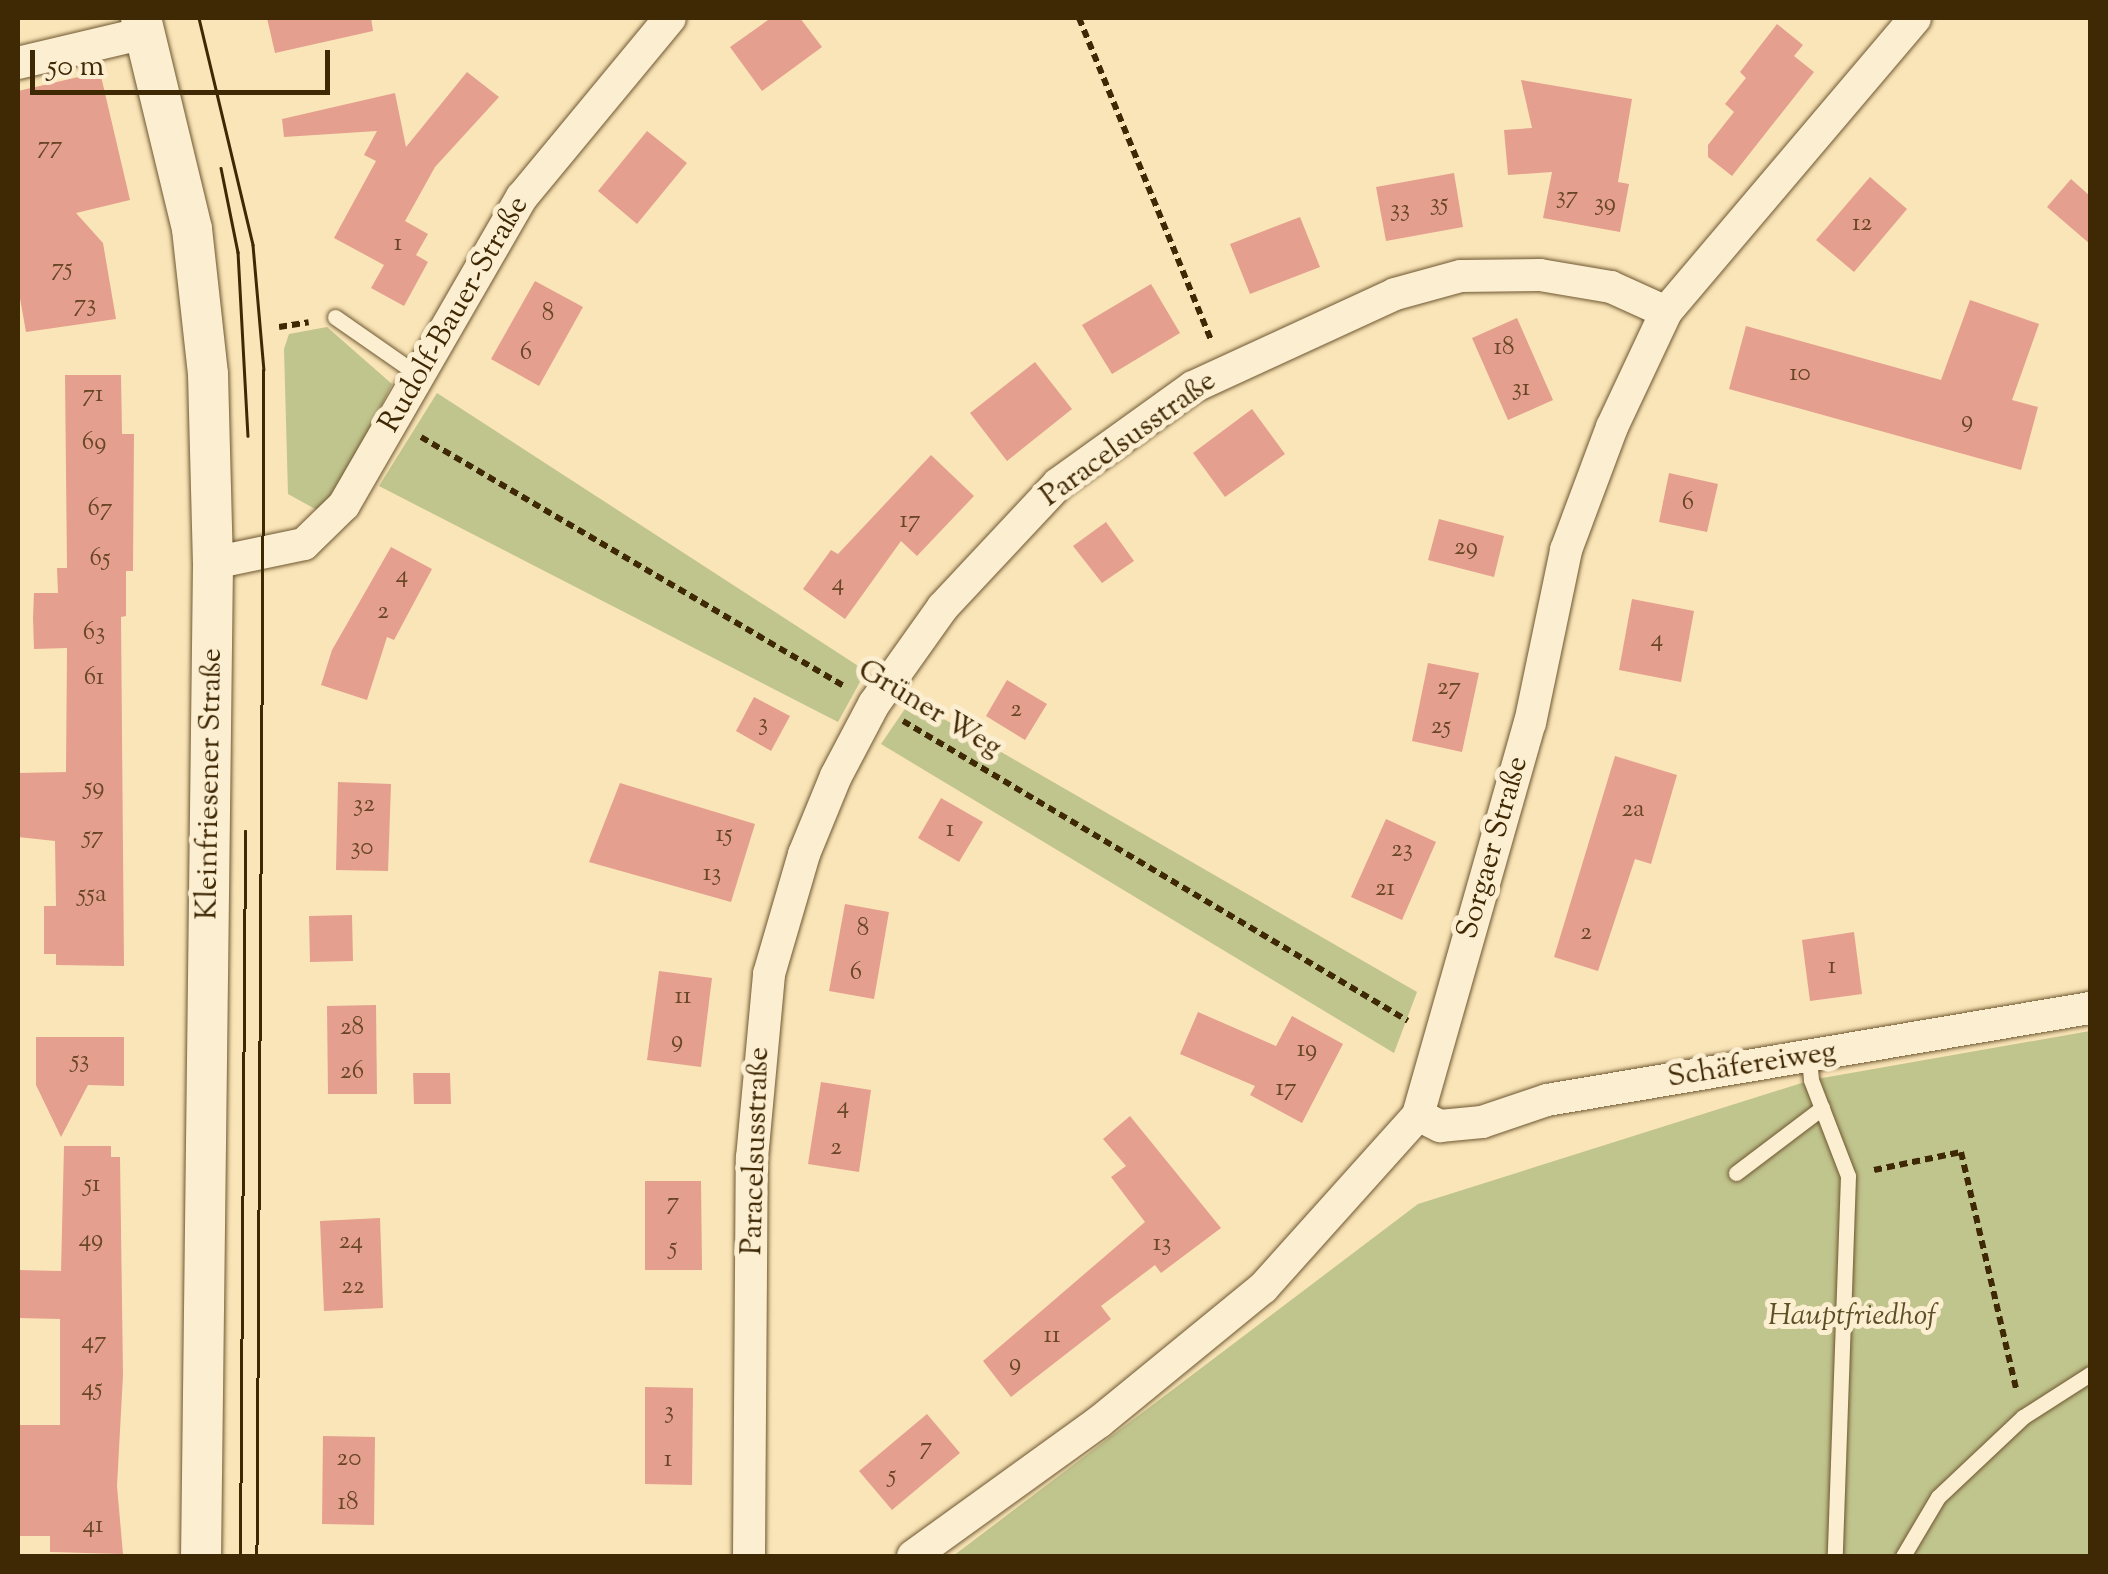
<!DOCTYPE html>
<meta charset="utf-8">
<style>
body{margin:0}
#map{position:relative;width:2108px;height:1574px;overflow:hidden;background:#fae5b8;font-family:"Sorts Mill Goudy",serif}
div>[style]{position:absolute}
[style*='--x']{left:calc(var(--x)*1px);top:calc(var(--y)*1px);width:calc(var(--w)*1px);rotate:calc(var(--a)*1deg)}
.green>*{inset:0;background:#c0c48d}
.building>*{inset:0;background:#e59f8e}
.path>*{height:6px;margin-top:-3px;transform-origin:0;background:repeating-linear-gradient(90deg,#3f2804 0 8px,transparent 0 13px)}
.roads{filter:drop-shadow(0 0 2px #6e5731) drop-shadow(0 0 2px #6e5731)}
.service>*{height:15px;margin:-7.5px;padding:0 7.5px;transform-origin:7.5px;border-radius:7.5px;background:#fceed1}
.minor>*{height:32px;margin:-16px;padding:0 16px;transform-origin:16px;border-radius:16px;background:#fceed1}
.tertiary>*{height:40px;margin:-20px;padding:0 20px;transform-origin:20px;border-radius:20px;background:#fceed1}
.tram>*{height:2.5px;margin:-1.25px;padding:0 1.25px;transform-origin:1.25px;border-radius:1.25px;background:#3f2804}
span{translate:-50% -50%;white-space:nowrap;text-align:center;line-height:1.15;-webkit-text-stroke:10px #fceed1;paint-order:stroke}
.number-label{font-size:25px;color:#684626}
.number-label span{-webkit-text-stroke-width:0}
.street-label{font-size:30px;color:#3f2804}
.park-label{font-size:30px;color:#5f4f26;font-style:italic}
.frame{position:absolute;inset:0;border:20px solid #3f2804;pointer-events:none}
.scale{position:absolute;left:30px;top:50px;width:300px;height:45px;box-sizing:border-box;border:5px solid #3f2804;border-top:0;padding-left:12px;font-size:30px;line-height:35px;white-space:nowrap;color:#3f2804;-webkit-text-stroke:8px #fceed1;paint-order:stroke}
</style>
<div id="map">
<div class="green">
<div style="clip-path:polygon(327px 327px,392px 384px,337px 496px,317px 510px,288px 494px,284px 349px,289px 334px)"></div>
<div style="clip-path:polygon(437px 393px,866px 671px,838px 722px,379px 486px)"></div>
<div style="clip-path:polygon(911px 700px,1417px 992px,1394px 1053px,881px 744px)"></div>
<div style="clip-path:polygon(2090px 1031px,2090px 1556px,953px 1556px,1418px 1204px,1811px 1080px)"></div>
</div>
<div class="building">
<div style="clip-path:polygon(267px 18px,371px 18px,373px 31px,275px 53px)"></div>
<div style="clip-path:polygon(771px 18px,800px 18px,822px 47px,762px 91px,730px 47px)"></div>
<div style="clip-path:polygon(1777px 24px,1803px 45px,1794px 56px,1814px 72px,1732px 176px,1708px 157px,1708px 145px,1734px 112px,1725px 104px,1746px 78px,1740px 72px)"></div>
<div style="clip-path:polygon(100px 72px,130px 200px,76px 213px,103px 243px,116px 319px,26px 332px,18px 287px,18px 91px)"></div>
<div style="clip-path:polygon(467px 72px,499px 97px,435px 167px,405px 221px,428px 234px,416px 255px,428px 262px,404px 306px,371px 288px,384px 265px,334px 238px,376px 161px,364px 155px,377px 131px,284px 137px,282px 119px,395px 93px,406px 147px)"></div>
<div style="clip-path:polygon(1521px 80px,1632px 99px,1618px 182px,1629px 184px,1620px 232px,1543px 218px,1552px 172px,1508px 175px,1504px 130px,1532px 128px)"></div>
<div style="clip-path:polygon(647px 131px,687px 163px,637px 224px,598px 191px)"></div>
<div style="clip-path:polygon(1454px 173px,1463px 227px,1386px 241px,1376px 187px)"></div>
<div style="clip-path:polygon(1870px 177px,1907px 209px,1854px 272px,1816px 240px)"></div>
<div style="clip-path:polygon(2071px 179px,2090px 196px,2090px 244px,2047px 207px)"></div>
<div style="clip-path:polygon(1300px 217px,1320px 267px,1250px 294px,1230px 244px)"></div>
<div style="clip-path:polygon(535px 281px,583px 307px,539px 386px,491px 359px)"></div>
<div style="clip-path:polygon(1151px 284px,1180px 333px,1112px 374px,1082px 325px)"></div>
<div style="clip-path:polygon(1970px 300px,2039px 324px,2012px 400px,2038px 407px,2021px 470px,1729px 389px,1746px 326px,1941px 380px)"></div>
<div style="clip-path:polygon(1517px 318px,1553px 400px,1508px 420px,1472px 338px)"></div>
<div style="clip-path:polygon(1035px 362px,1072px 409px,1007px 461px,970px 413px)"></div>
<div style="clip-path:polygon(65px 375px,121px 375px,122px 434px,134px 434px,133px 571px,126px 571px,126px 616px,121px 617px,124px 966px,56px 965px,56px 954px,44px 954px,44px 906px,56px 906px,55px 841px,18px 837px,18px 773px,66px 772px,67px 648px,34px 649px,33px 618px,34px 593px,58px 593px,57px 568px,67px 568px)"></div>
<div style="clip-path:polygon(1252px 409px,1285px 454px,1225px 497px,1193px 453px)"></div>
<div style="clip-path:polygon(931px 455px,974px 496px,917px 556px,901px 541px,845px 619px,803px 589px,831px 550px,838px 554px)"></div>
<div style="clip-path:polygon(1669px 473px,1718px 484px,1707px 532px,1659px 522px)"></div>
<div style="clip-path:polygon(1439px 519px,1504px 536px,1494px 577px,1428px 560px)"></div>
<div style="clip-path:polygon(1106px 522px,1134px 561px,1102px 583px,1073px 546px)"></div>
<div style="clip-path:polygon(391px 547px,432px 569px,394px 640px,387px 637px,367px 700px,321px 685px,332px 650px)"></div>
<div style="clip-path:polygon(1632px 599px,1694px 611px,1681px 682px,1619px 670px)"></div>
<div style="clip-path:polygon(1428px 663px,1479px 673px,1462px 752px,1412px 741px)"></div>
<div style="clip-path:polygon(1007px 680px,1047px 704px,1025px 740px,986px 716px)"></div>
<div style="clip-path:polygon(754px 697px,790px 716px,771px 751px,736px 731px)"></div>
<div style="clip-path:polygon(1615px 756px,1677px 775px,1651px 864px,1635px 859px,1598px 971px,1554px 957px)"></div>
<div style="clip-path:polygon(338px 782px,391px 784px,388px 871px,336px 870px)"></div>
<div style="clip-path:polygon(620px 783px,755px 824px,731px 902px,589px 862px)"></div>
<div style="clip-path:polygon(941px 798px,983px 822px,959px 862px,918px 838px)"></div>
<div style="clip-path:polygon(1386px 819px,1436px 842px,1402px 920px,1351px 897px)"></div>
<div style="clip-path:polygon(845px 904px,889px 912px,874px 999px,829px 991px)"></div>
<div style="clip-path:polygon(352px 915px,353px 961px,310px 962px,309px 916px)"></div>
<div style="clip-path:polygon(1854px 932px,1862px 994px,1810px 1001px,1802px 940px)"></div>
<div style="clip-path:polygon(659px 971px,712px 978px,701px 1067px,647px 1060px)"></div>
<div style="clip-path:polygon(376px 1005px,377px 1094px,328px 1094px,327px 1006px)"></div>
<div style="clip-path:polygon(1198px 1012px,1276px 1046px,1292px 1016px,1343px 1044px,1302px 1123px,1250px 1095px,1255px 1086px,1180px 1054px)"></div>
<div style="clip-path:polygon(36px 1037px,124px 1037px,124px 1086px,88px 1085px,61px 1137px,36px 1085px)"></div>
<div style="clip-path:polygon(413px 1073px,450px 1073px,451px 1104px,414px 1104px)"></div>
<div style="clip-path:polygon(821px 1082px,871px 1090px,859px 1172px,808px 1164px)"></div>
<div style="clip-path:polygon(1130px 1116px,1221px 1228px,1161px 1273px,1155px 1265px,1101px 1306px,1111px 1319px,1011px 1397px,983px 1361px,1145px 1222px,1111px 1177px,1126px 1166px,1103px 1139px)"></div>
<div style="clip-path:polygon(64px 1146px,111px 1146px,111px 1157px,120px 1157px,123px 1375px,117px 1486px,123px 1554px,50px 1552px,50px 1536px,18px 1536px,18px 1425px,60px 1425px,60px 1319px,18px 1318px,18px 1270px,61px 1271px)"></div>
<div style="clip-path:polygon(645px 1181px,701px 1181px,702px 1270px,645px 1270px)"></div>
<div style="clip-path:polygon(380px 1218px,383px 1308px,324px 1311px,320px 1221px)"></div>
<div style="clip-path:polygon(645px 1387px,693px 1388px,692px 1485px,645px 1484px)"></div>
<div style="clip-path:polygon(927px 1414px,960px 1453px,892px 1510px,859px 1471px)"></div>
<div style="clip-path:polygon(323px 1436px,375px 1437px,374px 1525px,322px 1524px)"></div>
</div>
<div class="path">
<div style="--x:1079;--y:18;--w:350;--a:67.7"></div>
<div style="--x:279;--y:327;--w:30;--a:-9"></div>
<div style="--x:421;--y:437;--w:492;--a:30.5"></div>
<div style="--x:903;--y:721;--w:587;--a:30.71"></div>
<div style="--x:1874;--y:1170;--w:89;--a:-11.7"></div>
<div style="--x:1961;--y:1152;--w:243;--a:76.9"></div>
</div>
<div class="roads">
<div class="service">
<div style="--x:335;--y:317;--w:103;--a:34.8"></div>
<div style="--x:1809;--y:1057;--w:23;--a:85"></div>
<div style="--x:1811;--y:1080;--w:103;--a:68.9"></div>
<div style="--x:1848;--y:1176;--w:380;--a:92"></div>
<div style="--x:1736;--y:1173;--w:108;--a:-37.1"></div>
<div style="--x:1903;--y:1556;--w:69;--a:-59.3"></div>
<div style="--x:1938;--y:1497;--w:117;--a:-43.3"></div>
<div style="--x:2023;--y:1417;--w:80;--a:-32.7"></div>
</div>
<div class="minor">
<div style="--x:18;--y:63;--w:130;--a:-13.3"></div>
<div style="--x:213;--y:563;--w:93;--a:-11.8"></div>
<div style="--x:304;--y:544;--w:56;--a:-44.3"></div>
<div style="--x:344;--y:505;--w:356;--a:-60"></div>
<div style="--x:522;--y:197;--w:232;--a:-50.4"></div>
<div style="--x:1418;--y:1115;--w:25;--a:27"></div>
<div style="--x:1440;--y:1126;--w:42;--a:-5.4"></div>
<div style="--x:1482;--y:1122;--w:69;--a:-18.7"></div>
<div style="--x:1547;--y:1100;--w:551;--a:-9.62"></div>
<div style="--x:749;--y:1556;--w:398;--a:-89.6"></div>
<div style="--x:752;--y:1158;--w:185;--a:-84.7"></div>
<div style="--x:769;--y:974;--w:125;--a:-73.7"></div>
<div style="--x:804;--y:854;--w:84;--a:-67.7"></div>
<div style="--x:836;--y:776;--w:81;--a:-62.2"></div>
<div style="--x:874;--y:704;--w:119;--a:-54.6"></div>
<div style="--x:943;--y:607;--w:168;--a:-46.9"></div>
<div style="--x:1058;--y:484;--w:166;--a:-35.7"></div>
<div style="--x:1193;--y:387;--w:222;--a:-24.7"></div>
<div style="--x:1395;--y:294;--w:68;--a:-15.3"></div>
<div style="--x:1461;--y:276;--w:79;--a:-0.7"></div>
<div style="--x:1540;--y:275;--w:72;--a:9.6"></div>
<div style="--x:1611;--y:287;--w:60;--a:24.4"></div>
<div style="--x:913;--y:1556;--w:229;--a:-35.8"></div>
<div style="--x:1099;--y:1422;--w:212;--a:-39.3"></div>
<div style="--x:1263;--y:1288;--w:232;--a:-48.1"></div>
<div style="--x:1418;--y:1115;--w:408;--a:-74.1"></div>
<div style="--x:1530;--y:723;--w:177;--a:-78.2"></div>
<div style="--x:1566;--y:550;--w:131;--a:-69.5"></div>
<div style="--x:1612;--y:427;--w:127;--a:-64.8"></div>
<div style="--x:1666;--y:312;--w:385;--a:-49.7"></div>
</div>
<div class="tertiary">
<div style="--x:141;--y:18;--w:217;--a:76.4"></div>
<div style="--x:192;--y:229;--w:146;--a:83.7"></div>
<div style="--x:208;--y:374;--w:189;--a:88.5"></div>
<div style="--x:213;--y:563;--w:993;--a:90.69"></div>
</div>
</div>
<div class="tram">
<div style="--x:199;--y:18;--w:233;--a:76.6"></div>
<div style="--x:253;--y:245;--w:125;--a:85"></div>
<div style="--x:264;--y:370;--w:1186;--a:90.34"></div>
<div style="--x:221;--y:168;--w:86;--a:78.6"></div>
<div style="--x:238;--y:252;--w:184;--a:86.9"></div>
<div style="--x:240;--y:1556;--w:725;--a:-89.6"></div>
</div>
<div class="number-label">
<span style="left:50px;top:147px">77</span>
<span style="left:1567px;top:197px">37</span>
<span style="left:1439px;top:204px">35</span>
<span style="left:1605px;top:204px">39</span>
<span style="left:1400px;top:210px">33</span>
<span style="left:1862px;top:224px">12</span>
<span style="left:398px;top:244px">1</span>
<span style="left:62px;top:269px">75</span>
<span style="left:85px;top:305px">73</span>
<span style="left:548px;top:314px">8</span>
<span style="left:1504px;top:348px">18</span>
<span style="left:526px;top:353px">6</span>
<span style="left:1800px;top:374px">10</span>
<span style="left:1521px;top:389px">31</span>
<span style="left:93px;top:395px">71</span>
<span style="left:1967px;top:421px">9</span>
<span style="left:94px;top:443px">69</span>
<span style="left:1688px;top:503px">6</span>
<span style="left:100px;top:509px">67</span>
<span style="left:910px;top:521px">17</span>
<span style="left:1466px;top:548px">29</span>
<span style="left:100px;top:559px">65</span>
<span style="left:402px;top:576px">4</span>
<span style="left:838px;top:584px">4</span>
<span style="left:383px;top:612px">2</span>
<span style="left:94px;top:633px">63</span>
<span style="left:1657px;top:640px">4</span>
<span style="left:94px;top:678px">61</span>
<span style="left:1449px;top:688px">27</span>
<span style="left:1016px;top:710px">2</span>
<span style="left:763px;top:724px">3</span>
<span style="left:1441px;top:727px">25</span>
<span style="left:94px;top:788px">59</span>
<span style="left:364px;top:805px">32</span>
<span style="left:1633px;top:810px">2a</span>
<span style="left:950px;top:830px">1</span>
<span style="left:724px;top:835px">15</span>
<span style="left:93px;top:837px">57</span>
<span style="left:362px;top:848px">30</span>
<span style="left:1402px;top:850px">23</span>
<span style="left:712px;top:874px">13</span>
<span style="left:1385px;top:889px">21</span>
<span style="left:92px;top:895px">55a</span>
<span style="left:863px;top:929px">8</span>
<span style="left:1586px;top:933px">2</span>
<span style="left:1832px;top:967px">1</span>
<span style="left:856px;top:973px">6</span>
<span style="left:683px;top:997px">11</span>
<span style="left:352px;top:1028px">28</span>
<span style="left:677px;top:1041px">9</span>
<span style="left:1307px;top:1050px">19</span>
<span style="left:80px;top:1061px">53</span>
<span style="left:352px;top:1072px">26</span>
<span style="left:1286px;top:1089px">17</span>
<span style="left:843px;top:1107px">4</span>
<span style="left:836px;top:1148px">2</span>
<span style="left:92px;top:1185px">51</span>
<span style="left:673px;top:1203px">7</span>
<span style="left:91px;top:1240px">49</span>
<span style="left:351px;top:1242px">24</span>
<span style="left:1162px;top:1244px">13</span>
<span style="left:673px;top:1248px">5</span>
<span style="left:353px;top:1287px">22</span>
<span style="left:1052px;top:1336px">11</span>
<span style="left:94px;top:1342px">47</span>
<span style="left:1015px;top:1364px">9</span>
<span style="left:92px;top:1389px">45</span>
<span style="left:669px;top:1412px">3</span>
<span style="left:926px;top:1448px">7</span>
<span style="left:349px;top:1459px">20</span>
<span style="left:668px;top:1460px">1</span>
<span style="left:892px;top:1476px">5</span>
<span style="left:348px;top:1503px">18</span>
<span style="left:93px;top:1526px">41</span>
</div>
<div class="street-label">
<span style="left:455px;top:315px;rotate:-60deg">Rudolf-Bauer-Straße</span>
<span style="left:1129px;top:440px;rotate:-36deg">Paracelsusstraße</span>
<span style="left:929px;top:710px;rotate:31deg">Grüner Weg</span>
<span style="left:211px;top:784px;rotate:-89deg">Kleinfriesener Straße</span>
<span style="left:1494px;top:848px;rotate:-74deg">Sorgaer Straße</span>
<span style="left:1752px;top:1066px;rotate:-9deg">Schäfereiweg</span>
<span style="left:757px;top:1151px;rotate:-88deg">Paracelsusstraße</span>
</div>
<div class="park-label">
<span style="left:1852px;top:1317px">Hauptfriedhof</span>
</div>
<div class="frame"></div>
<div class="scale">50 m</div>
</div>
